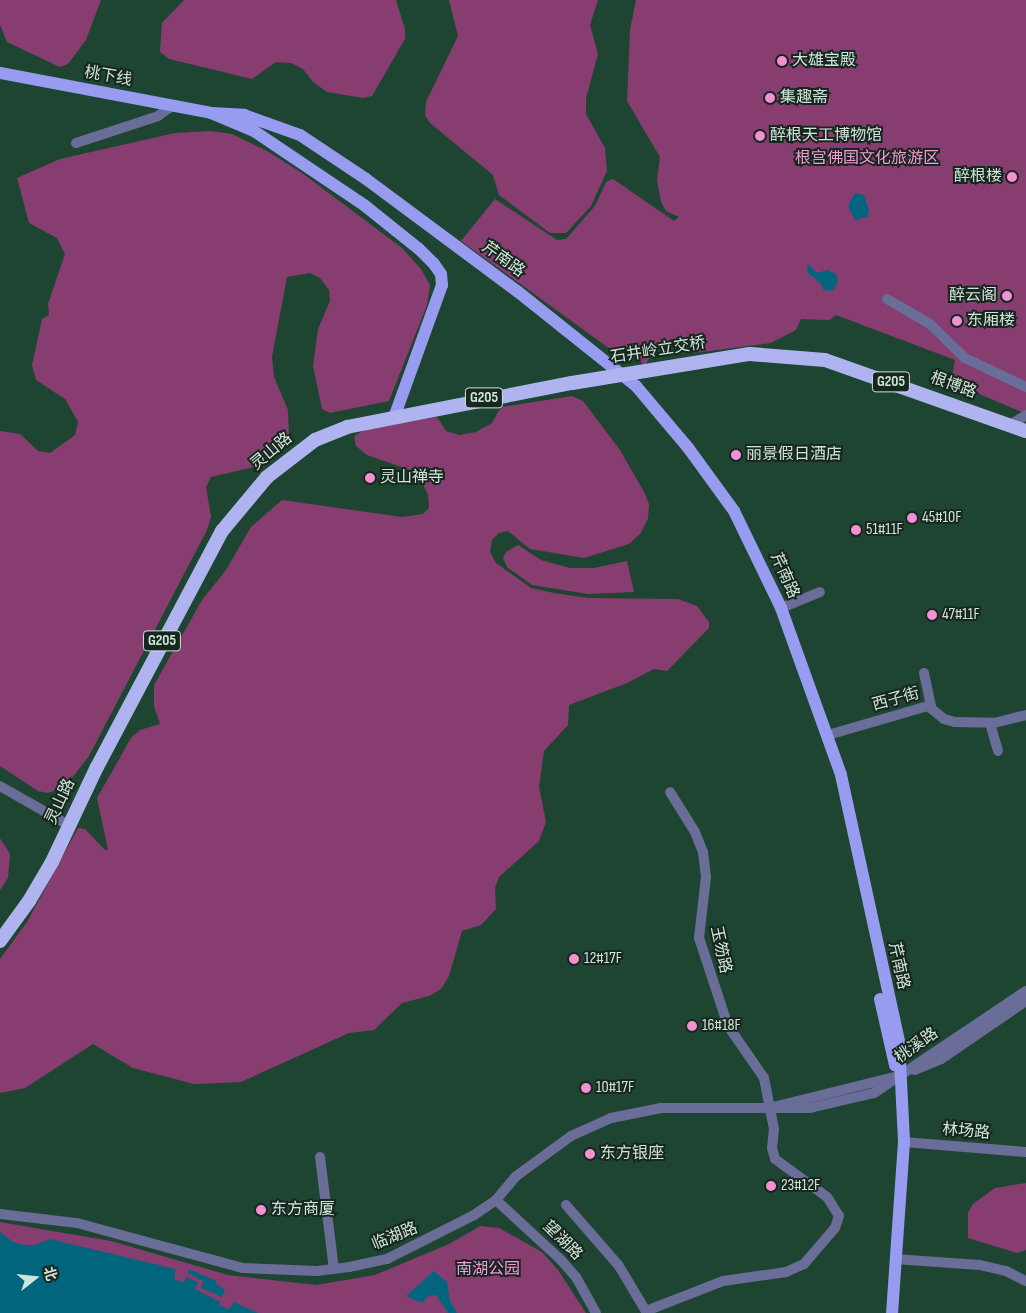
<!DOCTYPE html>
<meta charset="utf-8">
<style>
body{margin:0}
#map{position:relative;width:1026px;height:1313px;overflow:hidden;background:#1e4532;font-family:"Sofia Sans Condensed","Noto Sans SC",sans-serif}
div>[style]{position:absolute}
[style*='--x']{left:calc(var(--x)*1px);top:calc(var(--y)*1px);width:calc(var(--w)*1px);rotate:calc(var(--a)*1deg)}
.green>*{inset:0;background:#883d71}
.water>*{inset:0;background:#01667d}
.minor>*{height:10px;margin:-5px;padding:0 5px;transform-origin:5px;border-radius:5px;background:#6a6d97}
.major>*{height:12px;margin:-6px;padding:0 6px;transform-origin:6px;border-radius:6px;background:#989cf0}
.highway>*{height:14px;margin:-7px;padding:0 7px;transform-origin:7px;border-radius:7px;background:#afb4f0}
.highway-bridge>*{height:14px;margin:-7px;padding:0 7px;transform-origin:7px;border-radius:7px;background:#afb4f0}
.dots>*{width:14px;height:14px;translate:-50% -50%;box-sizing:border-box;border:2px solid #17271f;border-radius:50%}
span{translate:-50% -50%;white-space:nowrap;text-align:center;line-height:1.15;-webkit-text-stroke:4px #17271f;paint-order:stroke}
.shield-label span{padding:1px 4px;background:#17271f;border:1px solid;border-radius:4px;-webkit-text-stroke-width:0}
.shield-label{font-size:15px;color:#d0e5d9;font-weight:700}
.poi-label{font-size:16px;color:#d0e5d9}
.left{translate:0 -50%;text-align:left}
.right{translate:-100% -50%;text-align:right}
.street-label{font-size:16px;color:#d0e5d9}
.park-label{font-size:16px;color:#fa99d9}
.north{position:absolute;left:10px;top:1253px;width:50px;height:50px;-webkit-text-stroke:4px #17271f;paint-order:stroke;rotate:74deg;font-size:14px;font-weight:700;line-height:20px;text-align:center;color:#d0e5d9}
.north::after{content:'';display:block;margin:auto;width:18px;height:22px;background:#d0e5d9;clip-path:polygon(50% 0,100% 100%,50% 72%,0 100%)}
</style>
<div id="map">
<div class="green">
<div style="clip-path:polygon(0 0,101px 0,86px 40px,68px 64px,60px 67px,7px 42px,0 25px)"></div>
<div style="clip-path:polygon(184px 0,396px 0,405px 29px,405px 39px,372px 96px,363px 98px,327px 92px,313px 82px,303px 69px,291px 63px,276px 62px,252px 79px,169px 59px,160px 52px,162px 23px)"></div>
<div style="clip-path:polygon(449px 0,598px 0,590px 25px,598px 54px,586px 98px,586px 114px,605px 148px,607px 171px,591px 206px,566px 233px,550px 233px,499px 195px,493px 175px,430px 123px,425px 115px,426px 102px,458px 36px)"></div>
<div style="clip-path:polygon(636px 0,1026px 0,1026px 414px,951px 382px,955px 360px,836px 315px,830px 320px,801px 319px,796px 330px,771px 343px,694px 353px,672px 339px,656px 348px,645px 365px,633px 356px,628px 362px,461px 241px,495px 199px,557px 240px,566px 239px,595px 206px,606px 182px,613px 179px,674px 221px,679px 217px,666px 211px,661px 202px,657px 180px,660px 157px,627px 101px,630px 30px)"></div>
<div style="clip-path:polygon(210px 131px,232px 134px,267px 151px,302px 173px,402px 248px,421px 269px,430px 285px,427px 305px,389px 401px,330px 413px,322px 409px,313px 366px,318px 329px,330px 301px,329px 290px,320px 278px,310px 273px,287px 277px,272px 357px,274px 377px,288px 410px,289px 436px,258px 466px,211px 477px,206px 487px,211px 517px,207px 530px,89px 756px,65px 787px,48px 793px,38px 791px,0 766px,0 431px,20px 434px,38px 451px,50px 453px,75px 435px,78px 422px,65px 399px,36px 380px,32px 365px,42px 319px,49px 315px,48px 304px,65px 254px,57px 238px,29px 223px,17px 178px,60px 159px,175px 133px)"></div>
<div style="clip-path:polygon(572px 396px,583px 401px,620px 450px,644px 492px,649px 504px,648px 519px,640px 534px,629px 544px,584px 558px,530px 549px,508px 531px,499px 533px,492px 540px,490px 552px,496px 563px,531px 588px,554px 593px,588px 598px,678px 599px,697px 606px,709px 622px,709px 628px,667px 671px,654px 669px,627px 683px,569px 705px,568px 725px,544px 751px,539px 787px,546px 822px,539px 841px,499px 877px,495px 888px,496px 909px,481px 925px,462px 931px,449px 976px,441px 989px,429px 996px,402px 1003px,374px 1030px,349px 1033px,241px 1082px,194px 1084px,133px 1068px,93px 1044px,25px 1088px,0 1093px,0 959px,27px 922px,78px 828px,85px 829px,105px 850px,108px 850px,97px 798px,131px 738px,140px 730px,160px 724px,154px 707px,154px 685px,202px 600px,226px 570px,251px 527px,282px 500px,402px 517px,423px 514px,429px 508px,428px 495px,422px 482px,410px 470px,367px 455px,356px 446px,354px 436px,366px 429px,437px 417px,446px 431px,459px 435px,476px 432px,492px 423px,501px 407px)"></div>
<div style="clip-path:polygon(518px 545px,541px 560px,570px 568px,594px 568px,627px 561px,634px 592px,588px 594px,532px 585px,507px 567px,503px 558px,506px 552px)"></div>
<div style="clip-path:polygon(0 838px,10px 854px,8px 878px,0 890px)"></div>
<div style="clip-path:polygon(1026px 1183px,1026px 1250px,1017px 1253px,968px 1238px,968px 1213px,973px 1204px,995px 1188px)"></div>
<div style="clip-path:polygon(0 1222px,111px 1241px,228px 1275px,316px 1285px,375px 1275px,449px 1244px,480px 1226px,499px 1228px,542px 1252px,558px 1270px,586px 1313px,0 1313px)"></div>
</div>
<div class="water">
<div style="clip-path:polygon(855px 193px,864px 195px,869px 211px,867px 217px,855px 220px,848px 206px)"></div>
<div style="clip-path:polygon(808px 264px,817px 273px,827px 270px,836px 274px,838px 281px,834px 290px,824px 291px,821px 284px,807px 272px)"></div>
<div style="clip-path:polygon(0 1232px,13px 1242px,24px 1245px,35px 1245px,50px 1239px,175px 1269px,175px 1280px,184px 1282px,186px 1277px,198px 1282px,195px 1289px,220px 1302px,219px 1305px,229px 1309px,234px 1302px,258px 1313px,0 1313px)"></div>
<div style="clip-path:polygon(189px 1269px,216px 1281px,216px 1284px,225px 1290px,222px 1297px,201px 1288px,203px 1281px,188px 1273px)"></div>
<div style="clip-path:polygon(434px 1271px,447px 1282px,450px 1301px,457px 1313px,448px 1313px,436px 1295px,428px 1296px,422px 1303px,406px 1296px)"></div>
</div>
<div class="minor">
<div style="--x:76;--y:143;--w:86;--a:-18.2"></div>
<div style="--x:158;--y:116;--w:19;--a:-36"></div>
<div style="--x:887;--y:299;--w:50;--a:30.2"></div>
<div style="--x:930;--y:324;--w:49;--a:44.2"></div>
<div style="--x:965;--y:358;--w:68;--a:25.4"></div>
<div style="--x:1010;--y:425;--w:19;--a:-32"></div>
<div style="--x:781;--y:608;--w:42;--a:-22.3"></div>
<div style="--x:924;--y:673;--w:34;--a:78"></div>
<div style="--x:990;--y:723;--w:29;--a:74"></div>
<div style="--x:828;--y:735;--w:104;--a:-16.2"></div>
<div style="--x:928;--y:706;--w:21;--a:39"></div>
<div style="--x:944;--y:719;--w:11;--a:15"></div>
<div style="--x:955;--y:722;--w:39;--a:1"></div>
<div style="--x:994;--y:723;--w:33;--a:-14"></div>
<div style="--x:0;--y:786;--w:81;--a:29.7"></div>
<div style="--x:915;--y:1070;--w:28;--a:-23"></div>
<div style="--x:941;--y:1059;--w:103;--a:-34.3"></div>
<div style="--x:773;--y:1107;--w:126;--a:-13.8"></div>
<div style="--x:904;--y:1142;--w:122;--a:4.7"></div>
<div style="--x:320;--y:1157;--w:113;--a:82.9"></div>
<div style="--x:496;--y:1200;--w:88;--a:42.7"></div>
<div style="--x:561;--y:1260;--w:23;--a:49"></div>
<div style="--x:576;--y:1277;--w:41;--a:60.9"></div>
<div style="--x:566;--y:1205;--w:81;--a:49"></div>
<div style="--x:619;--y:1266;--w:55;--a:59.2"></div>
<div style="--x:0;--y:1214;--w:78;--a:6.7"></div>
<div style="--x:77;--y:1223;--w:172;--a:15.2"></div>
<div style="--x:243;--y:1268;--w:74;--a:2.3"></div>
<div style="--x:317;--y:1271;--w:32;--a:-7"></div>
<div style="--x:349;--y:1267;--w:39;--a:-12"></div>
<div style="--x:387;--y:1259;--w:97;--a:-26.8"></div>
<div style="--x:474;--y:1215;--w:27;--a:-34"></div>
<div style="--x:496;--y:1200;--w:30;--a:-50"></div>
<div style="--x:515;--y:1177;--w:69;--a:-36.2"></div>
<div style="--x:571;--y:1136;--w:44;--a:-24.2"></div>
<div style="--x:611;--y:1118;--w:51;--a:-11.3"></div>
<div style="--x:661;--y:1108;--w:149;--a:0"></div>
<div style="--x:810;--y:1108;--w:66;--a:-13.2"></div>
<div style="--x:874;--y:1093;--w:183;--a:-33.9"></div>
<div style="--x:895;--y:1259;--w:85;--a:4"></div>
<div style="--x:980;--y:1265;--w:27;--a:13"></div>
<div style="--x:1006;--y:1271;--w:22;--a:27"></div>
<div style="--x:646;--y:1311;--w:83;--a:-21.3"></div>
<div style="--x:723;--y:1281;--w:64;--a:-8.1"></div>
<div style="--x:786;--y:1272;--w:20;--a:-24"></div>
<div style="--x:804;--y:1264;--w:48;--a:-49.3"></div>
<div style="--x:835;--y:1228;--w:13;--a:-72"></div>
<div style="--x:839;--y:1216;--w:22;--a:-122"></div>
<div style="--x:827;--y:1197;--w:64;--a:-143.8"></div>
<div style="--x:775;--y:1159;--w:11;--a:-105"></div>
<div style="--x:772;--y:1148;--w:19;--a:-84"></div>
<div style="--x:774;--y:1129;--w:52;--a:-101.1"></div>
<div style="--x:764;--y:1078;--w:63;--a:-124.7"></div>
<div style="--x:728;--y:1026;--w:93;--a:-108.2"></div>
<div style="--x:699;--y:938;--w:61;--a:-83.5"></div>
<div style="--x:706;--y:877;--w:25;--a:-97"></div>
<div style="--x:703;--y:852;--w:22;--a:-112"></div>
<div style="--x:695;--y:832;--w:47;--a:-122"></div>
</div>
<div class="major">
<div style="--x:0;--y:73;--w:215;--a:10.7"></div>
<div style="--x:211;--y:113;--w:47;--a:22.7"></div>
<div style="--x:254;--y:131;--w:133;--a:33.9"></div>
<div style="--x:364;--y:205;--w:70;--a:38.7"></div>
<div style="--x:419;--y:249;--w:21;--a:45"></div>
<div style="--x:434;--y:264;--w:12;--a:55"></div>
<div style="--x:441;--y:274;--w:11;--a:85"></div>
<div style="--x:442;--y:285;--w:138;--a:109.9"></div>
<div style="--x:211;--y:113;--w:33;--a:3"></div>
<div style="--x:244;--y:115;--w:59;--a:19.7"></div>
<div style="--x:300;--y:135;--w:79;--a:33.7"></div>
<div style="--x:366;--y:179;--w:188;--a:36.6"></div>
<div style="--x:517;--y:291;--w:152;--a:38.6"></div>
<div style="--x:636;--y:386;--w:82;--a:49.9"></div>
<div style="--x:689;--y:449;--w:77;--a:54"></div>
<div style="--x:734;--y:511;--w:108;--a:64.1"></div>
<div style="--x:781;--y:608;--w:177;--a:70.2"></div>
<div style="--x:841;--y:775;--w:273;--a:77.7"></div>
<div style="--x:899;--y:1042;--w:100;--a:87.1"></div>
<div style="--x:904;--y:1142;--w:171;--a:94"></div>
<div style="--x:880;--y:999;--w:68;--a:77.2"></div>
</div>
<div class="highway">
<div style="--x:750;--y:354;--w:75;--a:4.6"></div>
<div style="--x:825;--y:360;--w:213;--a:19.5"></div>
<div style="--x:0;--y:941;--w:49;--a:-54.1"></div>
<div style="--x:29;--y:901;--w:45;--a:-59.5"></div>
<div style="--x:52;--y:862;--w:105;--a:-64.7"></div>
<div style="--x:97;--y:767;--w:267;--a:-62.1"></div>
<div style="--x:222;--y:531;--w:70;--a:-50.2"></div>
<div style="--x:267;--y:477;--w:61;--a:-37.6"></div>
<div style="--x:315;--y:440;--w:35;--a:-22"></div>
<div style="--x:347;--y:427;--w:229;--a:-11.1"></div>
</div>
<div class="highway-bridge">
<div style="--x:572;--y:383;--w:180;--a:-9.3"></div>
</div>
<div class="dots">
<div style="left:782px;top:61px;background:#f491d3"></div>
<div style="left:770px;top:98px;background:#f491d3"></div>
<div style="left:760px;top:136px;background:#f491d3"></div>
<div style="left:1012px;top:177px;background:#f491d3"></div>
<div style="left:1007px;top:296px;background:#f491d3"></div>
<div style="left:957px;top:321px;background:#f491d3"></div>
<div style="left:736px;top:455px;background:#f491d3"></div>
<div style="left:370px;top:478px;background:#f491d3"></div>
<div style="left:912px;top:518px;background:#f491d3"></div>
<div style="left:856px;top:530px;background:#f491d3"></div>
<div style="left:932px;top:615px;background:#f491d3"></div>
<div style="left:574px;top:959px;background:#f491d3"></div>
<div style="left:692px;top:1026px;background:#f491d3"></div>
<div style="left:586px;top:1088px;background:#f491d3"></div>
<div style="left:590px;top:1154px;background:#f491d3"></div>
<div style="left:771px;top:1186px;background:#f491d3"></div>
<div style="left:261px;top:1210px;background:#f491d3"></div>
</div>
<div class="shield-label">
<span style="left:891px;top:382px">G205</span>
<span style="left:484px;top:398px">G205</span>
<span style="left:162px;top:641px">G205</span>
</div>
<div class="poi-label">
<span class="left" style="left:792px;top:61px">大雄宝殿</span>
<span class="left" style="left:780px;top:98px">集趣斋</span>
<span class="left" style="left:770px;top:136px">醉根天工博物馆</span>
<span class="right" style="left:1002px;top:177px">醉根楼</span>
<span class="right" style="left:997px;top:296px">醉云阁</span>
<span class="left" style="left:967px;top:321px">东厢楼</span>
<span class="left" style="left:746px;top:455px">丽景假日酒店</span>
<span class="left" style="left:380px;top:478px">灵山禅寺</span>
<span class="left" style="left:922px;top:518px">45#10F</span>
<span class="left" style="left:866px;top:530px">51#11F</span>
<span class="left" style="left:942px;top:615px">47#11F</span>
<span class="left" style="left:584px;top:959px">12#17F</span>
<span class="left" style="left:702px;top:1026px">16#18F</span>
<span class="left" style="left:596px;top:1088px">10#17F</span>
<span class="left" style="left:600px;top:1154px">东方银座</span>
<span class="left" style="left:781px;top:1186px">23#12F</span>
<span class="left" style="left:271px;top:1210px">东方商厦</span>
</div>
<div class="street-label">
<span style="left:108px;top:77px;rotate:10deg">桃下线</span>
<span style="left:503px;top:260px;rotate:36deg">芹南路</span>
<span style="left:658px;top:351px;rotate:-9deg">石井岭立交桥</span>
<span style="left:953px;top:386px;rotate:20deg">根博路</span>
<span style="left:272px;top:452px;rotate:-40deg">灵山路</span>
<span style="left:784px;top:576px;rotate:66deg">芹南路</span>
<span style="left:896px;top:700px;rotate:-15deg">西子街</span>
<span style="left:61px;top:802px;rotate:-65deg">灵山路</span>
<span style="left:720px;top:950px;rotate:78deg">玉笏路</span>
<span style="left:898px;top:966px;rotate:78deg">芹南路</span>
<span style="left:917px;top:1046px;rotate:-35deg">桃溪路</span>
<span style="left:966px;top:1132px;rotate:5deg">林场路</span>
<span style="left:395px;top:1237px;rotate:-22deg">临湖路</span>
<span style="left:562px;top:1241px;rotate:45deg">望湖路</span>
</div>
<div class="park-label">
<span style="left:867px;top:159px">根宫佛国文化旅游区</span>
<span style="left:488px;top:1270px">南湖公园</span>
</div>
<div class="north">北</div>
</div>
